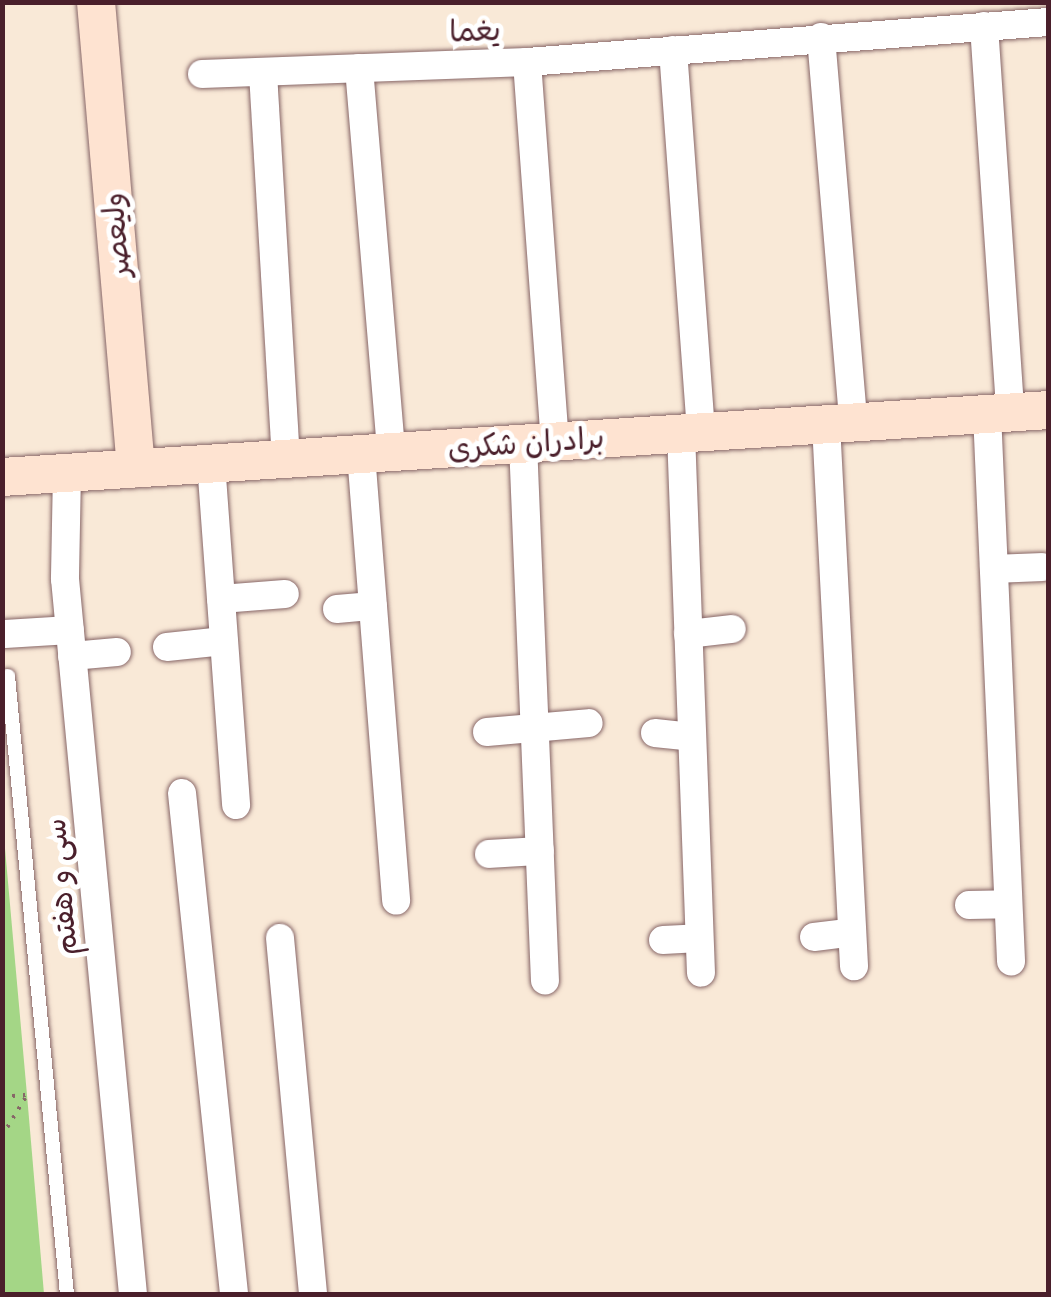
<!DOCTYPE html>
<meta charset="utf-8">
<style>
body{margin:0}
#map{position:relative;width:1051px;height:1297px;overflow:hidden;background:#f9e9d7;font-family:Sriracha,"Playpen Sans Arabic",sans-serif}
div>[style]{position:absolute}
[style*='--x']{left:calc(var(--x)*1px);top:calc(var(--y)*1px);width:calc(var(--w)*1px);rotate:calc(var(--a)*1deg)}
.green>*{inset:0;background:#a4d686}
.path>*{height:4px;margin-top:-2px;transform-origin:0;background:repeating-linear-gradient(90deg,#876667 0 2.5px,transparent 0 10.5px)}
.roads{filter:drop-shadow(0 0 2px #876667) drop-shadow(0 0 2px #876667)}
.lane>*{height:14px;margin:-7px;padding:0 7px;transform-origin:7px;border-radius:7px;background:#fff}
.street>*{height:28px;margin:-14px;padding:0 14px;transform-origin:14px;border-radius:14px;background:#fff}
.secondary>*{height:38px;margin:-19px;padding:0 19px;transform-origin:19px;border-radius:19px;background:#fee3d1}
span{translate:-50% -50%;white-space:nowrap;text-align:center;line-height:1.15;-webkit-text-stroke:10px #fff;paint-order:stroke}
.street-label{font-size:30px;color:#4a1f2b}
.frame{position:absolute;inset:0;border:5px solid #4a1f2b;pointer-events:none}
</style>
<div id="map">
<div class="green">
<div style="clip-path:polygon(3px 826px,27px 1095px,44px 1294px,3px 1294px)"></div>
</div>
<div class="path">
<div style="--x:2;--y:1097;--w:25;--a:-5"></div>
<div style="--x:2;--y:1136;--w:48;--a:-58.6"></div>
</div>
<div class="roads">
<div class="lane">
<div style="--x:8;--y:676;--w:621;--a:84.55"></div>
</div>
<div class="street">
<div style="--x:984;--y:26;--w:387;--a:86.1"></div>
<div style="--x:821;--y:37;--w:386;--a:85.2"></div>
<div style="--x:673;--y:50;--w:383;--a:85.8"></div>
<div style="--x:527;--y:62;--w:380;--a:85.8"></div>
<div style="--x:359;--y:68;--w:385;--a:85.2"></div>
<div style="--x:263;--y:73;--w:386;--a:86.6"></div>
<div style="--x:202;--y:74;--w:325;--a:-2.1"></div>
<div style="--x:527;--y:62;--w:523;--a:-4.39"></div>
<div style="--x:987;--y:413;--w:549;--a:87.49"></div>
<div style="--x:826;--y:424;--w:543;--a:87.04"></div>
<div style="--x:681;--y:433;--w:540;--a:87.88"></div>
<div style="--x:523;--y:443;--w:538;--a:87.66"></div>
<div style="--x:361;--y:454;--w:448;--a:85.5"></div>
<div style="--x:211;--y:463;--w:343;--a:85.8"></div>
<div style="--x:67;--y:472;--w:107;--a:91.1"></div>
<div style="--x:65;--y:579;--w:718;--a:84.57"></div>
<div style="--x:994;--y:569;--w:48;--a:-2.4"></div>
<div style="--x:221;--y:599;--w:64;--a:-4.5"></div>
<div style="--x:337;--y:609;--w:36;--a:-5"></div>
<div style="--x:5;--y:634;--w:65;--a:-3.5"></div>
<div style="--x:688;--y:634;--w:44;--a:-6.5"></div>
<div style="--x:167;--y:647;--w:57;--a:-6"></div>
<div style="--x:72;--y:656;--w:45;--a:-5.1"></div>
<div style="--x:487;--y:732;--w:102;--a:-5"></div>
<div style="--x:655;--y:733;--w:37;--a:6"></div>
<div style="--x:182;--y:793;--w:504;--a:84.07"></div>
<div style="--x:489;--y:854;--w:51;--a:-3.4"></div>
<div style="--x:969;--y:905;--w:39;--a:-1"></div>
<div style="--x:814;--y:937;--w:38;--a:-7"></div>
<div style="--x:280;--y:938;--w:358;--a:84.7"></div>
<div style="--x:663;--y:940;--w:36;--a:-3"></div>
</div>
<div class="secondary">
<div style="--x:96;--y:2;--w:468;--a:85.1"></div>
<div style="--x:2;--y:477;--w:1048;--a:-3.66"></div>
</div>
</div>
<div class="street-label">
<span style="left:475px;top:31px;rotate:-2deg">یغما</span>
<span style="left:116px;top:235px;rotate:-95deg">ولیعصر</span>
<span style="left:526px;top:443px;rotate:-4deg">برادران شکری</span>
<span style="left:61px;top:887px;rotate:-95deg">سی و هفتم</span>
</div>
<div class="frame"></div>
</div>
